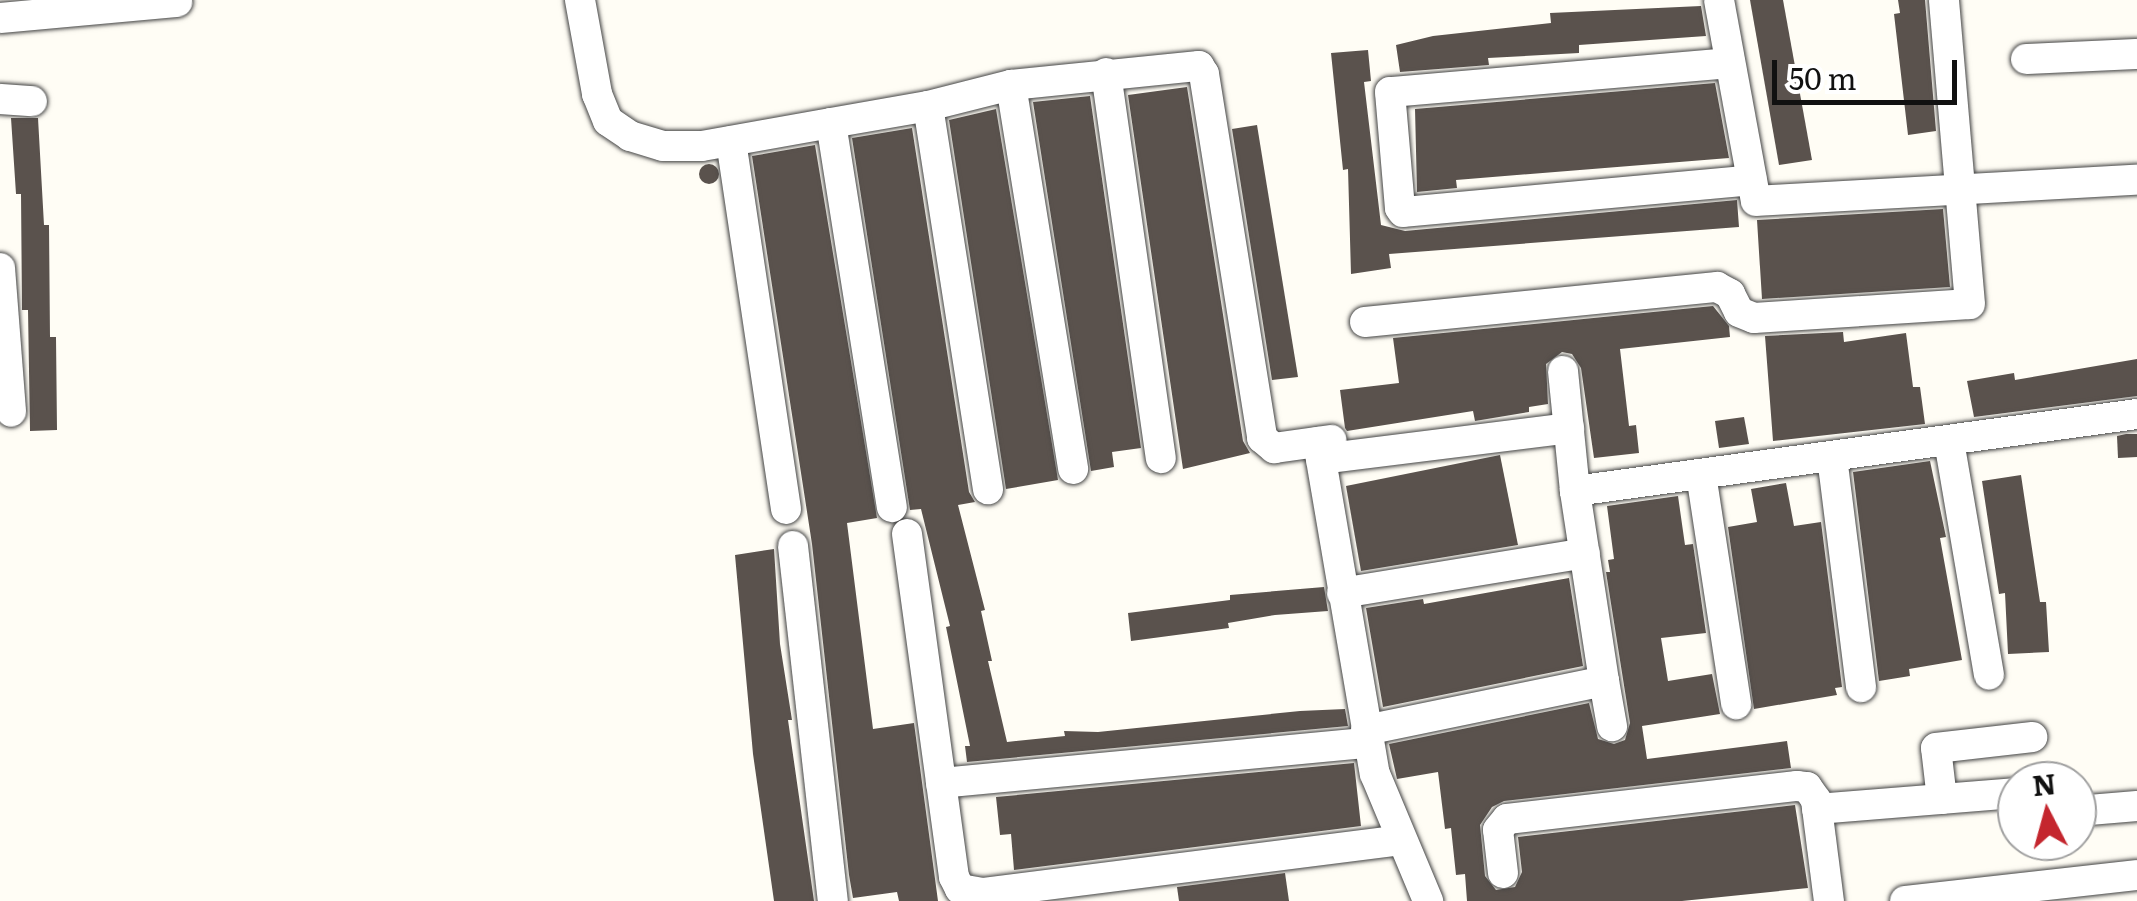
<!DOCTYPE html>
<style>
body{margin:0}
#map{position:relative;width:2137px;height:901px;overflow:hidden;background:#fffdf5;font-family:Literata,serif}
div>[style]{position:absolute}
[style*='--x']{left:calc(var(--x)*1px);top:calc(var(--y)*1px);width:calc(var(--w)*1px);rotate:calc(var(--a)*1deg)}
.building>*{inset:0;background:#5a524d}
.round{border-radius:50%}
.roads{filter:drop-shadow(0 0 2px #444) drop-shadow(0 0 2px #444)}
.street>*{height:30px;margin:-15px;padding:0 15px;transform-origin:15px;border-radius:15px;background:#fff}
span{translate:-50% -50%;white-space:nowrap;text-align:center;line-height:1.15;-webkit-text-stroke:10px #fff;paint-order:stroke}
.north{position:absolute;left:1997px;top:761px;width:100px;height:100px;box-sizing:border-box;background:#fff;border:2px solid #a0a0a0;border-radius:50%;rotate:354deg;font-size:28px;font-weight:700;line-height:40px;text-align:center;color:#111}
.north::after{content:'';display:block;margin:auto;width:35px;height:45px;background:#c4262e;clip-path:polygon(50% 0,100% 100%,50% 72%,0 100%)}
.scale{position:absolute;left:1772px;top:60px;width:185px;height:45px;box-sizing:border-box;border:5px solid #111;border-top:0;padding-left:12px;font-size:30px;line-height:35px;white-space:nowrap;color:#111;-webkit-text-stroke:8px #fff;paint-order:stroke}
</style>
<div id="map">
<div class="building">
<div style="clip-path:polygon(1750px 0,1783px 0,1812px 160px,1779px 165px)"></div>
<div style="clip-path:polygon(1898px 0,1925px 0,1936px 131px,1908px 135px,1894px 14px,1900px 13px)"></div>
<div style="clip-path:polygon(1701px 6px,1706px 36px,1579px 45px,1579px 53px,1488px 58px,1489px 65px,1400px 72px,1396px 45px,1433px 36px,1551px 23px,1550px 13px)"></div>
<div style="clip-path:polygon(1368px 50px,1371px 81px,1364px 82px,1381px 225px,1405px 231px,1737px 200px,1739px 227px,1389px 254px,1391px 268px,1351px 274px,1348px 169px,1343px 170px,1331px 53px)"></div>
<div style="clip-path:polygon(1715px 83px,1729px 158px,1456px 180px,1457px 188px,1417px 192px,1415px 109px)"></div>
<div style="clip-path:polygon(1187px 87px,1243px 441px,1250px 453px,1183px 469px,1128px 95px)"></div>
<div style="clip-path:polygon(1090px 96px,1141px 448px,1112px 452px,1114px 467px,1091px 471px,1033px 102px)"></div>
<div style="clip-path:polygon(996px 109px,1058px 480px,1006px 489px,949px 120px)"></div>
<div style="clip-path:polygon(11px 118px,38px 118px,44px 225px,49px 225px,50px 337px,56px 337px,57px 430px,30px 431px,28px 310px,22px 310px,21px 194px,16px 194px)"></div>
<div style="clip-path:polygon(1257px 125px,1298px 377px,1272px 380px,1232px 129px)"></div>
<div style="clip-path:polygon(912px 128px,969px 492px,975px 502px,958px 505px,985px 610px,981px 611px,992px 661px,988px 661px,1007px 742px,1065px 736px,1064px 731px,1098px 732px,1300px 711px,1345px 709px,1348px 726px,967px 762px,965px 746px,970px 746px,946px 627px,950px 626px,921px 509px,910px 510px,852px 138px)"></div>
<div style="clip-path:polygon(815px 145px,877px 518px,847px 523px,873px 729px,914px 723px,938px 901px,899px 901px,897px 892px,853px 898px,849px 875px,812px 544px,752px 156px)"></div>
<div class="round" style="left:699px;top:164px;width:20px;height:20px"></div>
<div style="clip-path:polygon(1943px 209px,1950px 287px,1762px 299px,1757px 220px)"></div>
<div style="clip-path:polygon(1713px 306px,1729px 326px,1730px 337px,1620px 349px,1629px 426px,1636px 425px,1639px 453px,1594px 458px,1581px 368px,1572px 354px,1562px 352px,1546px 364px,1548px 404px,1529px 407px,1529px 412px,1475px 421px,1473px 411px,1347px 431px,1345px 428px,1340px 390px,1399px 383px,1393px 338px)"></div>
<div style="clip-path:polygon(1843px 332px,1844px 342px,1906px 333px,1913px 387px,1920px 387px,1925px 424px,1773px 441px,1765px 336px)"></div>
<div style="clip-path:polygon(2137px 359px,2137px 396px,1974px 417px,1967px 381px,2014px 373px,2015px 380px)"></div>
<div style="clip-path:polygon(1744px 417px,1749px 444px,1719px 448px,1715px 421px)"></div>
<div style="clip-path:polygon(2126px 434px,2137px 434px,2137px 457px,2118px 458px,2117px 436px)"></div>
<div style="clip-path:polygon(1500px 455px,1518px 545px,1361px 571px,1346px 486px)"></div>
<div style="clip-path:polygon(1930px 461px,1946px 537px,1940px 538px,1962px 660px,1909px 669px,1910px 676px,1879px 681px,1853px 472px)"></div>
<div style="clip-path:polygon(2021px 475px,2040px 602px,2046px 602px,2049px 652px,2008px 654px,2005px 593px,1999px 594px,1982px 481px)"></div>
<div style="clip-path:polygon(1786px 483px,1794px 526px,1821px 522px,1842px 687px,1835px 688px,1837px 695px,1754px 709px,1728px 527px,1757px 522px,1751px 489px)"></div>
<div style="clip-path:polygon(1678px 496px,1685px 545px,1693px 544px,1706px 633px,1661px 638px,1668px 681px,1712px 674px,1720px 714px,1642px 726px,1647px 759px,1787px 741px,1791px 768px,1504px 801px,1492px 807px,1480px 825px,1485px 876px,1496px 890px,1515px 887px,1522px 872px,1518px 837px,1795px 805px,1808px 888px,1682px 901px,1467px 901px,1465px 874px,1456px 875px,1451px 828px,1445px 829px,1438px 772px,1397px 779px,1389px 744px,1589px 703px,1598px 739px,1614px 744px,1625px 740px,1630px 723px,1606px 572px,1610px 572px,1608px 560px,1614px 559px,1607px 506px)"></div>
<div style="clip-path:polygon(774px 549px,780px 644px,792px 720px,788px 720px,814px 901px,774px 901px,753px 754px,735px 555px)"></div>
<div style="clip-path:polygon(1569px 578px,1583px 666px,1383px 707px,1366px 608px,1423px 599px,1424px 604px)"></div>
<div style="clip-path:polygon(1324px 587px,1328px 611px,1275px 615px,1228px 623px,1229px 628px,1131px 641px,1128px 613px,1230px 600px,1230px 595px)"></div>
<div style="clip-path:polygon(1354px 763px,1361px 826px,1014px 870px,1011px 834px,1000px 835px,996px 797px)"></div>
<div style="clip-path:polygon(1285px 873px,1289px 901px,1179px 901px,1177px 887px)"></div>
</div>
<div class="roads">
<div class="street">
<div style="--x:580;--y:0;--w:96;--a:79.7"></div>
<div style="--x:597;--y:94;--w:29;--a:68"></div>
<div style="--x:608;--y:121;--w:27;--a:34"></div>
<div style="--x:630;--y:136;--w:34;--a:17"></div>
<div style="--x:663;--y:146;--w:39;--a:0"></div>
<div style="--x:702;--y:146;--w:131;--a:-10.1"></div>
<div style="--x:831;--y:123;--w:98;--a:-9.9"></div>
<div style="--x:928;--y:106;--w:86;--a:-14.2"></div>
<div style="--x:1011;--y:85;--w:189;--a:-5.8"></div>
<div style="--x:1199;--y:66;--w:9;--a:58"></div>
<div style="--x:1204;--y:74;--w:369;--a:80.9"></div>
<div style="--x:1262;--y:438;--w:16;--a:40"></div>
<div style="--x:1274;--y:448;--w:58;--a:-8"></div>
<div style="--x:1719;--y:0;--w:204;--a:79.6"></div>
<div style="--x:1756;--y:201;--w:382;--a:-3.2"></div>
<div style="--x:0;--y:18;--w:178;--a:-5.2"></div>
<div style="--x:2026;--y:59;--w:111;--a:-2.6"></div>
<div style="--x:1730;--y:63;--w:341;--a:175.1"></div>
<div style="--x:1390;--y:92;--w:116;--a:85.1"></div>
<div style="--x:1400;--y:208;--w:5;--a:53"></div>
<div style="--x:1403;--y:212;--w:350;--a:-5.2"></div>
<div style="--x:1106;--y:73;--w:389;--a:81.9"></div>
<div style="--x:1011;--y:85;--w:389;--a:80.8"></div>
<div style="--x:0;--y:99;--w:32;--a:4"></div>
<div style="--x:928;--y:106;--w:388;--a:81.1"></div>
<div style="--x:831;--y:123;--w:389;--a:81"></div>
<div style="--x:731;--y:141;--w:372;--a:81.5"></div>
<div style="--x:0;--y:268;--w:144;--a:85.6"></div>
<div style="--x:1365;--y:322;--w:354;--a:-5.7"></div>
<div style="--x:1717;--y:287;--w:15;--a:28"></div>
<div style="--x:1730;--y:294;--w:20;--a:63"></div>
<div style="--x:1739;--y:312;--w:16;--a:22"></div>
<div style="--x:1754;--y:318;--w:216;--a:-3.7"></div>
<div style="--x:1970;--y:304;--w:305;--a:-94.9"></div>
<div style="--x:1563;--y:371;--w:121;--a:84.3"></div>
<div style="--x:1575;--y:491;--w:567;--a:-7.8"></div>
<div style="--x:1949;--y:441;--w:237;--a:80.3"></div>
<div style="--x:1318;--y:442;--w:337;--a:80.3"></div>
<div style="--x:1375;--y:774;--w:138;--a:67.3"></div>
<div style="--x:1832;--y:457;--w:232;--a:82.8"></div>
<div style="--x:1321;--y:459;--w:250;--a:-7.1"></div>
<div style="--x:1701;--y:474;--w:233;--a:81.3"></div>
<div style="--x:907;--y:534;--w:346;--a:82.2"></div>
<div style="--x:954;--y:877;--w:13;--a:63"></div>
<div style="--x:960;--y:889;--w:23;--a:10"></div>
<div style="--x:983;--y:893;--w:420;--a:-7.2"></div>
<div style="--x:793;--y:546;--w:357;--a:83.6"></div>
<div style="--x:1342;--y:593;--w:246;--a:-9.3"></div>
<div style="--x:1604;--y:681;--w:46;--a:79.9"></div>
<div style="--x:1366;--y:730;--w:243;--a:-11.6"></div>
<div style="--x:1604;--y:681;--w:192;--a:-98.7"></div>
<div style="--x:941;--y:783;--w:429;--a:-5.4"></div>
<div style="--x:1942;--y:799;--w:51;--a:-96.7"></div>
<div style="--x:1936;--y:748;--w:97;--a:-6.5"></div>
<div style="--x:1817;--y:809;--w:201;--a:-4.6"></div>
<div style="--x:2077;--y:811;--w:60;--a:-4.8"></div>
<div style="--x:1503;--y:873;--w:43;--a:-96.6"></div>
<div style="--x:1498;--y:830;--w:14;--a:-51"></div>
<div style="--x:1507;--y:819;--w:292;--a:-6.5"></div>
<div style="--x:1797;--y:786;--w:10;--a:6"></div>
<div style="--x:1807;--y:787;--w:16;--a:55"></div>
<div style="--x:1816;--y:800;--w:102;--a:82.7"></div>
<div style="--x:1905;--y:901;--w:233;--a:-6.4"></div>
</div>
</div>
<div class="north">N</div>
<div class="scale">50 m</div>
</div>
